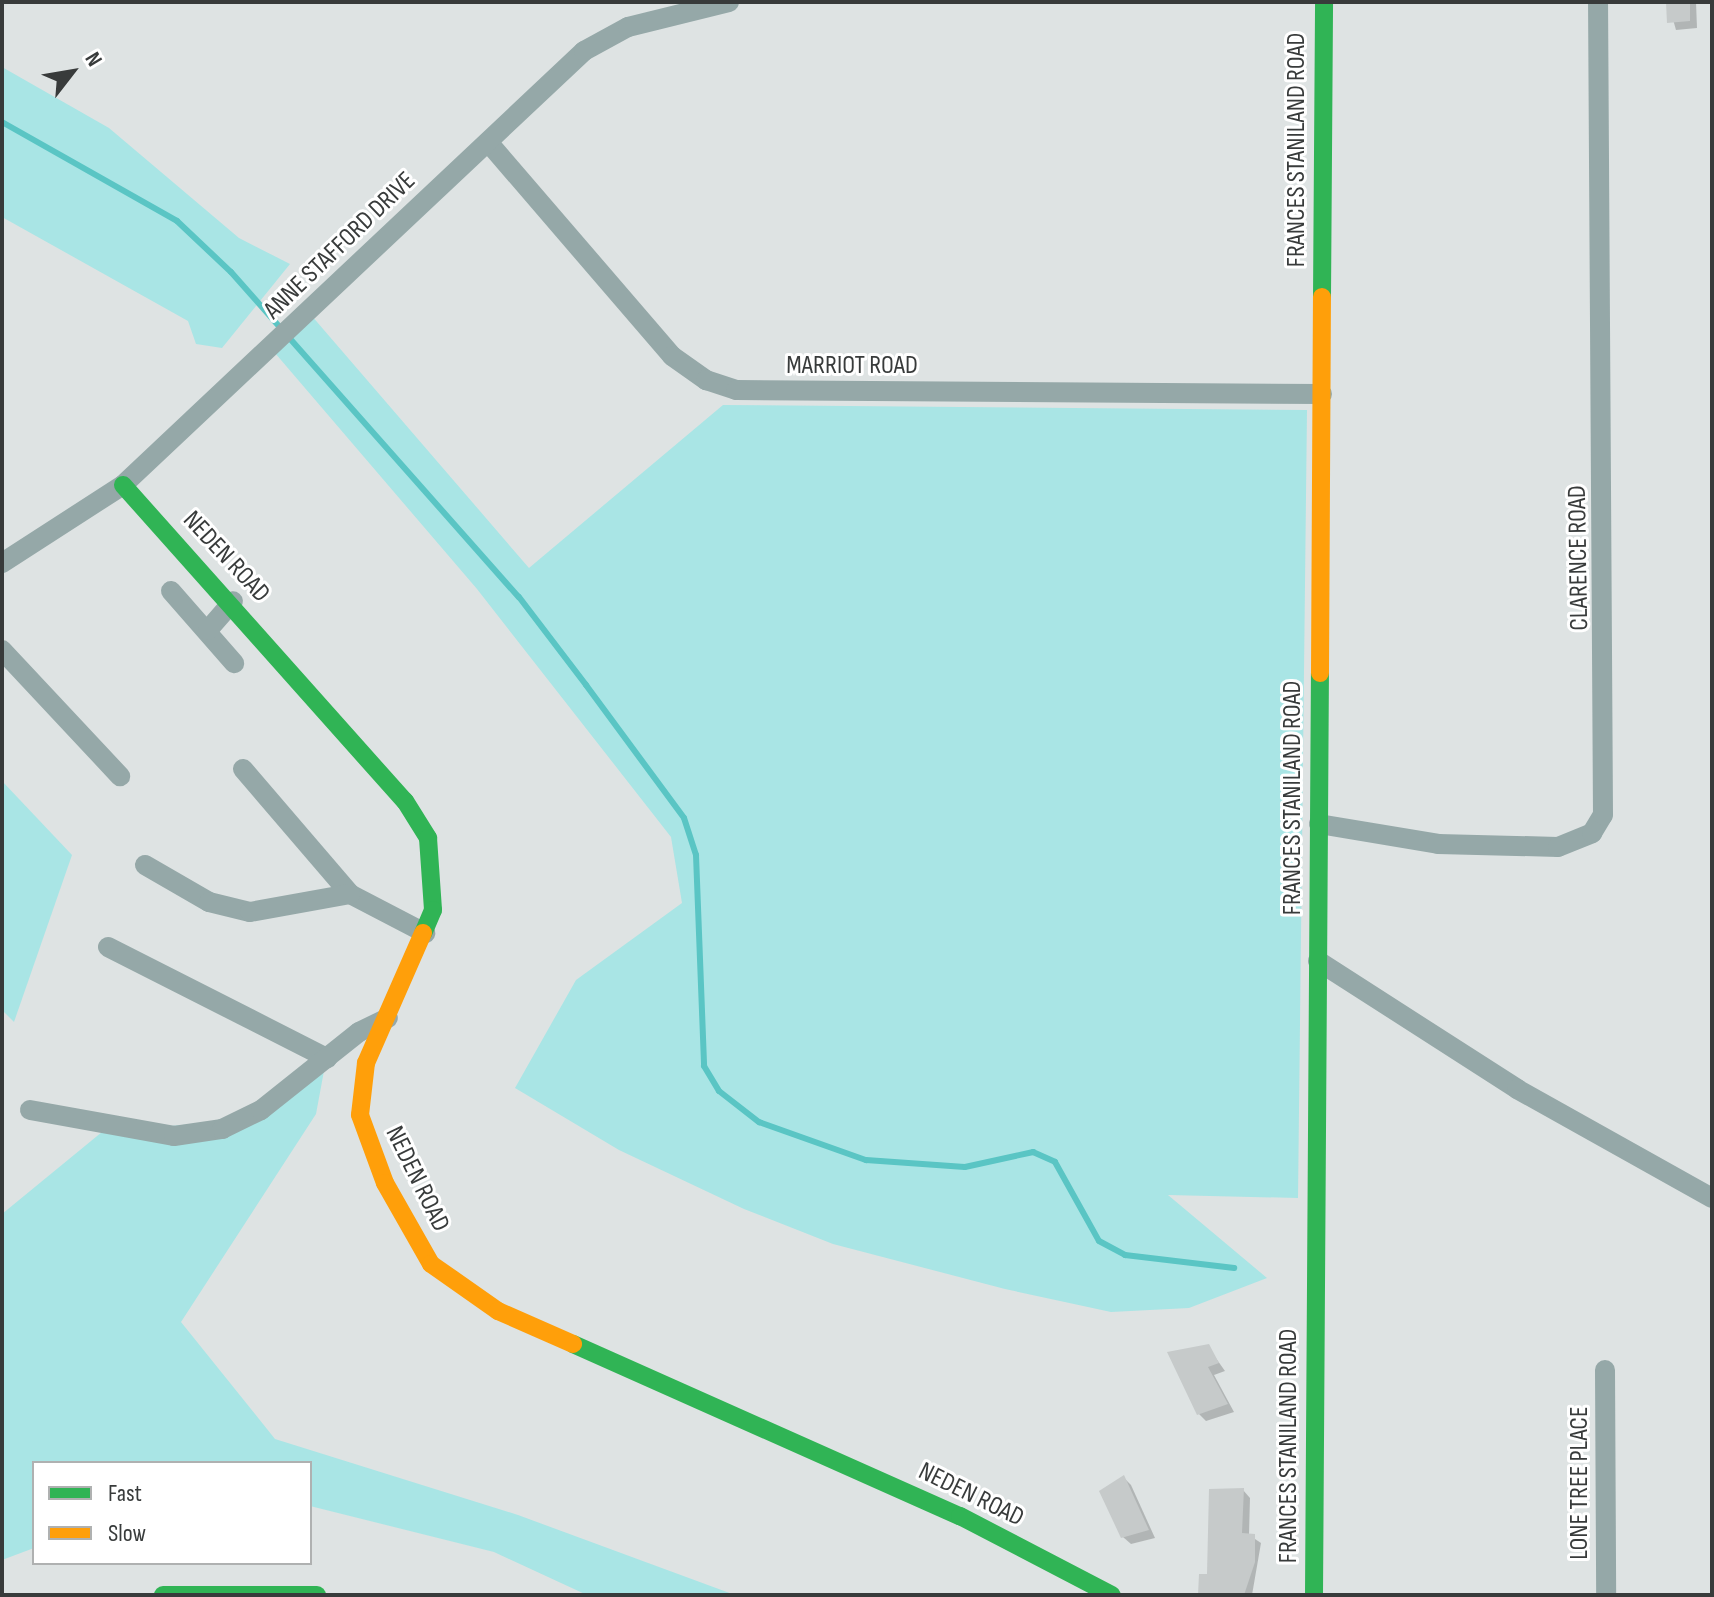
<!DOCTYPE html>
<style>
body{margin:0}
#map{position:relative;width:1714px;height:1597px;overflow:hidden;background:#dee3e3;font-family:"Sofia Sans Condensed",sans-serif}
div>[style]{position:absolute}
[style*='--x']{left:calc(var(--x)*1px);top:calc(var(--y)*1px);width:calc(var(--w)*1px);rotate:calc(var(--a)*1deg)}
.green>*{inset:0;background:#a9e5e5}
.shadow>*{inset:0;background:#0003}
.stream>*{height:6px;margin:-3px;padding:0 3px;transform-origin:3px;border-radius:3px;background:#5ac5c4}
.building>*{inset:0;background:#c6caca}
.street>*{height:20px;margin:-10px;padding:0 10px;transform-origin:10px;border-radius:10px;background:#95a8a8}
.fast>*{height:18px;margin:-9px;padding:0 9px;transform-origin:9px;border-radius:9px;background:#30b455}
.slow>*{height:18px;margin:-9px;padding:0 9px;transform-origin:9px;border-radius:9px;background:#ff9f0a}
span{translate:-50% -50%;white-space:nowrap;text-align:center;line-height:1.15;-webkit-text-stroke:6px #fff;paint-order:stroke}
.street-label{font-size:26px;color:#383b3b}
.frame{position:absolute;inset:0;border:4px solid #383b3b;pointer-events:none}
.legend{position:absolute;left:32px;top:1461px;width:280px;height:104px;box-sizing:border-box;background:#fff;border:2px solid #afb1b1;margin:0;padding:10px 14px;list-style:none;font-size:24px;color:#383b3b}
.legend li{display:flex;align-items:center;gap:16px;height:40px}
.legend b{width:40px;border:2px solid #afb1b1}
.north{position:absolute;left:32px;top:32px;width:80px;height:80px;-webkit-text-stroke:6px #fff;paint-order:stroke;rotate:59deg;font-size:22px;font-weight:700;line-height:32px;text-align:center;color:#383b3b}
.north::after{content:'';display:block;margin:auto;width:28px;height:36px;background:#383b3b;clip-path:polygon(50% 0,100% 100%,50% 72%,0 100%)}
</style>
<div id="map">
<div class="green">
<div style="clip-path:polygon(2px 67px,109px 128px,239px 238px,290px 264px,222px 348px,196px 344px,188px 321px,2px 217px)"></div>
<div style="clip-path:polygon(311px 315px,529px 568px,723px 405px,1307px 410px,1298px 1198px,1168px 1195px,1267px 1278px,1189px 1308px,1111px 1312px,1005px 1289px,833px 1244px,744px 1209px,619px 1150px,515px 1088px,576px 980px,682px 903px,671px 837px,477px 589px,275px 353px)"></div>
<div style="clip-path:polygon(2px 781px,72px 855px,14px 1022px,2px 1010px)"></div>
<div style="clip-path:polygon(326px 1060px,316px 1114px,181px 1322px,275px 1439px,518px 1515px,735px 1595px,587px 1595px,494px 1552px,310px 1506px,310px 1463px,34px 1463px,34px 1548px,2px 1560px,2px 1214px,102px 1132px,228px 1121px)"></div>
</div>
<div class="shadow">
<div style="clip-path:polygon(1668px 2px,1696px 2px,1697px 28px,1676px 30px)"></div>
<div style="clip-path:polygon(1208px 1347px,1225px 1371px,1214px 1375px,1234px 1412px,1206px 1421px,1199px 1414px)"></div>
<div style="clip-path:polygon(1123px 1477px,1131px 1485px,1155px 1538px,1131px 1544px,1123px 1537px)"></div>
<div style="clip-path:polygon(1243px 1490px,1250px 1498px,1249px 1535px,1261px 1543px,1252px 1595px,1200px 1595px)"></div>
</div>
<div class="stream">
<div style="--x:2;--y:122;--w:201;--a:29.5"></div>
<div style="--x:177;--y:221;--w:74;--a:43.4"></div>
<div style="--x:231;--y:272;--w:434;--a:48.5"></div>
<div style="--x:519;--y:597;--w:111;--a:52.7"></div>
<div style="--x:586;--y:685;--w:165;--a:53.6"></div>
<div style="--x:684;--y:818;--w:39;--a:72"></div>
<div style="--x:696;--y:855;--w:211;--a:87.8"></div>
<div style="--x:704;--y:1066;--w:29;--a:59"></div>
<div style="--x:719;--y:1091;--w:51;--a:37.8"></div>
<div style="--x:759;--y:1122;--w:114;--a:19.6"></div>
<div style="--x:866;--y:1160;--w:99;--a:4"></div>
<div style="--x:965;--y:1167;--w:70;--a:-12.4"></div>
<div style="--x:1033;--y:1152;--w:24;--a:24"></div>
<div style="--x:1055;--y:1162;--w:90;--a:60.9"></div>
<div style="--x:1099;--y:1241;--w:30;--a:28"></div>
<div style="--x:1125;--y:1255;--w:110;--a:6.8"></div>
</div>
<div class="building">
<div style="clip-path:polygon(1666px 2px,1690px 2px,1690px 21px,1667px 23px)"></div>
<div style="clip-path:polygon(1209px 1344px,1219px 1363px,1208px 1367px,1228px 1404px,1197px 1415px,1167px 1352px)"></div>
<div style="clip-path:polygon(1124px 1475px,1149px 1530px,1121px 1538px,1099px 1491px)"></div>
<div style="clip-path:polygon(1244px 1488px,1242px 1533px,1255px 1534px,1255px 1562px,1244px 1595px,1198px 1595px,1199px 1574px,1207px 1574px,1209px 1489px)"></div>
</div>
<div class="street">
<div style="--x:488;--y:142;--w:282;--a:49.3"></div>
<div style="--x:672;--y:356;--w:42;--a:35.2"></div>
<div style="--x:706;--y:380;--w:32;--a:18"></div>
<div style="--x:736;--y:390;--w:586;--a:0.39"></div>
<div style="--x:2;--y:563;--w:144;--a:-32.8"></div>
<div style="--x:123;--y:485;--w:633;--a:-43.27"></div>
<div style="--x:584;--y:51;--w:50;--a:-28.6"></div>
<div style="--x:628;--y:27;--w:104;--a:-13.9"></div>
<div style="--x:171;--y:591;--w:96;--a:48.8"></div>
<div style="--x:208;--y:630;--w:38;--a:-49"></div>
<div style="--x:2;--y:650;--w:173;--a:46.9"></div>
<div style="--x:243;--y:769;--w:165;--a:49.4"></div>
<div style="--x:350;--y:894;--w:85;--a:27.5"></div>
<div style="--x:1319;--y:824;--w:121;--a:9.5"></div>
<div style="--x:1438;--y:844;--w:120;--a:1.4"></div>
<div style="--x:1558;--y:847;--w:37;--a:-22"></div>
<div style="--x:1592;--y:833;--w:21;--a:-59"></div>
<div style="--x:1603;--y:815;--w:813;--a:-90.35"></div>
<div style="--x:145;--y:865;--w:74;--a:30"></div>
<div style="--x:209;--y:902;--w:42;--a:13.7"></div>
<div style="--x:250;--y:912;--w:102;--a:-10.2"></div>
<div style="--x:108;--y:947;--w:246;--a:26.9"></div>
<div style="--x:1318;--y:961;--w:237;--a:32.7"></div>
<div style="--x:1517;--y:1089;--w:223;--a:29.2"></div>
<div style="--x:30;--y:1110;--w:146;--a:10.2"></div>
<div style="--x:174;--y:1136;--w:49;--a:-8.3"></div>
<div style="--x:222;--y:1129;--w:43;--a:-26"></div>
<div style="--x:261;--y:1110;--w:125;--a:-38.5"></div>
<div style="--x:359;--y:1032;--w:32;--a:-26"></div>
<div style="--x:1605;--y:1370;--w:225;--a:89.7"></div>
</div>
<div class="fast">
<div style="--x:1322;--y:297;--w:295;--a:-89.6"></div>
<div style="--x:123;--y:485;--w:424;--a:48.3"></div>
<div style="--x:405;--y:801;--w:44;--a:58.1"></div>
<div style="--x:428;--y:838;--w:72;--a:86"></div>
<div style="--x:433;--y:910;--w:25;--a:113"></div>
<div style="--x:573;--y:1344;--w:424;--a:24"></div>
<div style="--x:960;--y:1516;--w:171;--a:27.5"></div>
<div style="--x:163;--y:1595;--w:154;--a:0"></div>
<div style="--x:1314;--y:1595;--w:922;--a:-89.63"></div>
</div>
<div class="slow">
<div style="--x:1320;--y:673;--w:376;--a:-89.7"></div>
<div style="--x:423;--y:933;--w:142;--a:113.7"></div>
<div style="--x:366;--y:1063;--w:52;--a:96.6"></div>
<div style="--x:360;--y:1115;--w:72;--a:69.8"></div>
<div style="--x:385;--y:1183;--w:93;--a:60.4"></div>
<div style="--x:431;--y:1264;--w:82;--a:35"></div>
<div style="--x:498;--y:1311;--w:82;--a:23.7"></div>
</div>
<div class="street-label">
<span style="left:1297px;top:150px;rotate:-90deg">FRANCES STANILAND ROAD</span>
<span style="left:340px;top:246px;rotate:-44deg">ANNE STAFFORD DRIVE</span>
<span style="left:852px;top:366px">MARRIOT ROAD</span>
<span style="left:226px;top:557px;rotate:47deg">NEDEN ROAD</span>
<span style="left:1579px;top:558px;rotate:-91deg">CLARENCE ROAD</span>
<span style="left:1293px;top:798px;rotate:-90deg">FRANCES STANILAND ROAD</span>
<span style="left:417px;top:1179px;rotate:64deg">NEDEN ROAD</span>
<span style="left:1289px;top:1446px;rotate:-90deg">FRANCES STANILAND ROAD</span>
<span style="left:1580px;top:1483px;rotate:-90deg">LONE TREE PLACE</span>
<span style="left:971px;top:1495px;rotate:26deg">NEDEN ROAD</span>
</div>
<div class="frame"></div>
<ul class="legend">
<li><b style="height:10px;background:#30b455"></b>Fast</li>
<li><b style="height:10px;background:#ff9f0a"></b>Slow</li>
</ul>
<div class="north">N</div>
</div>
